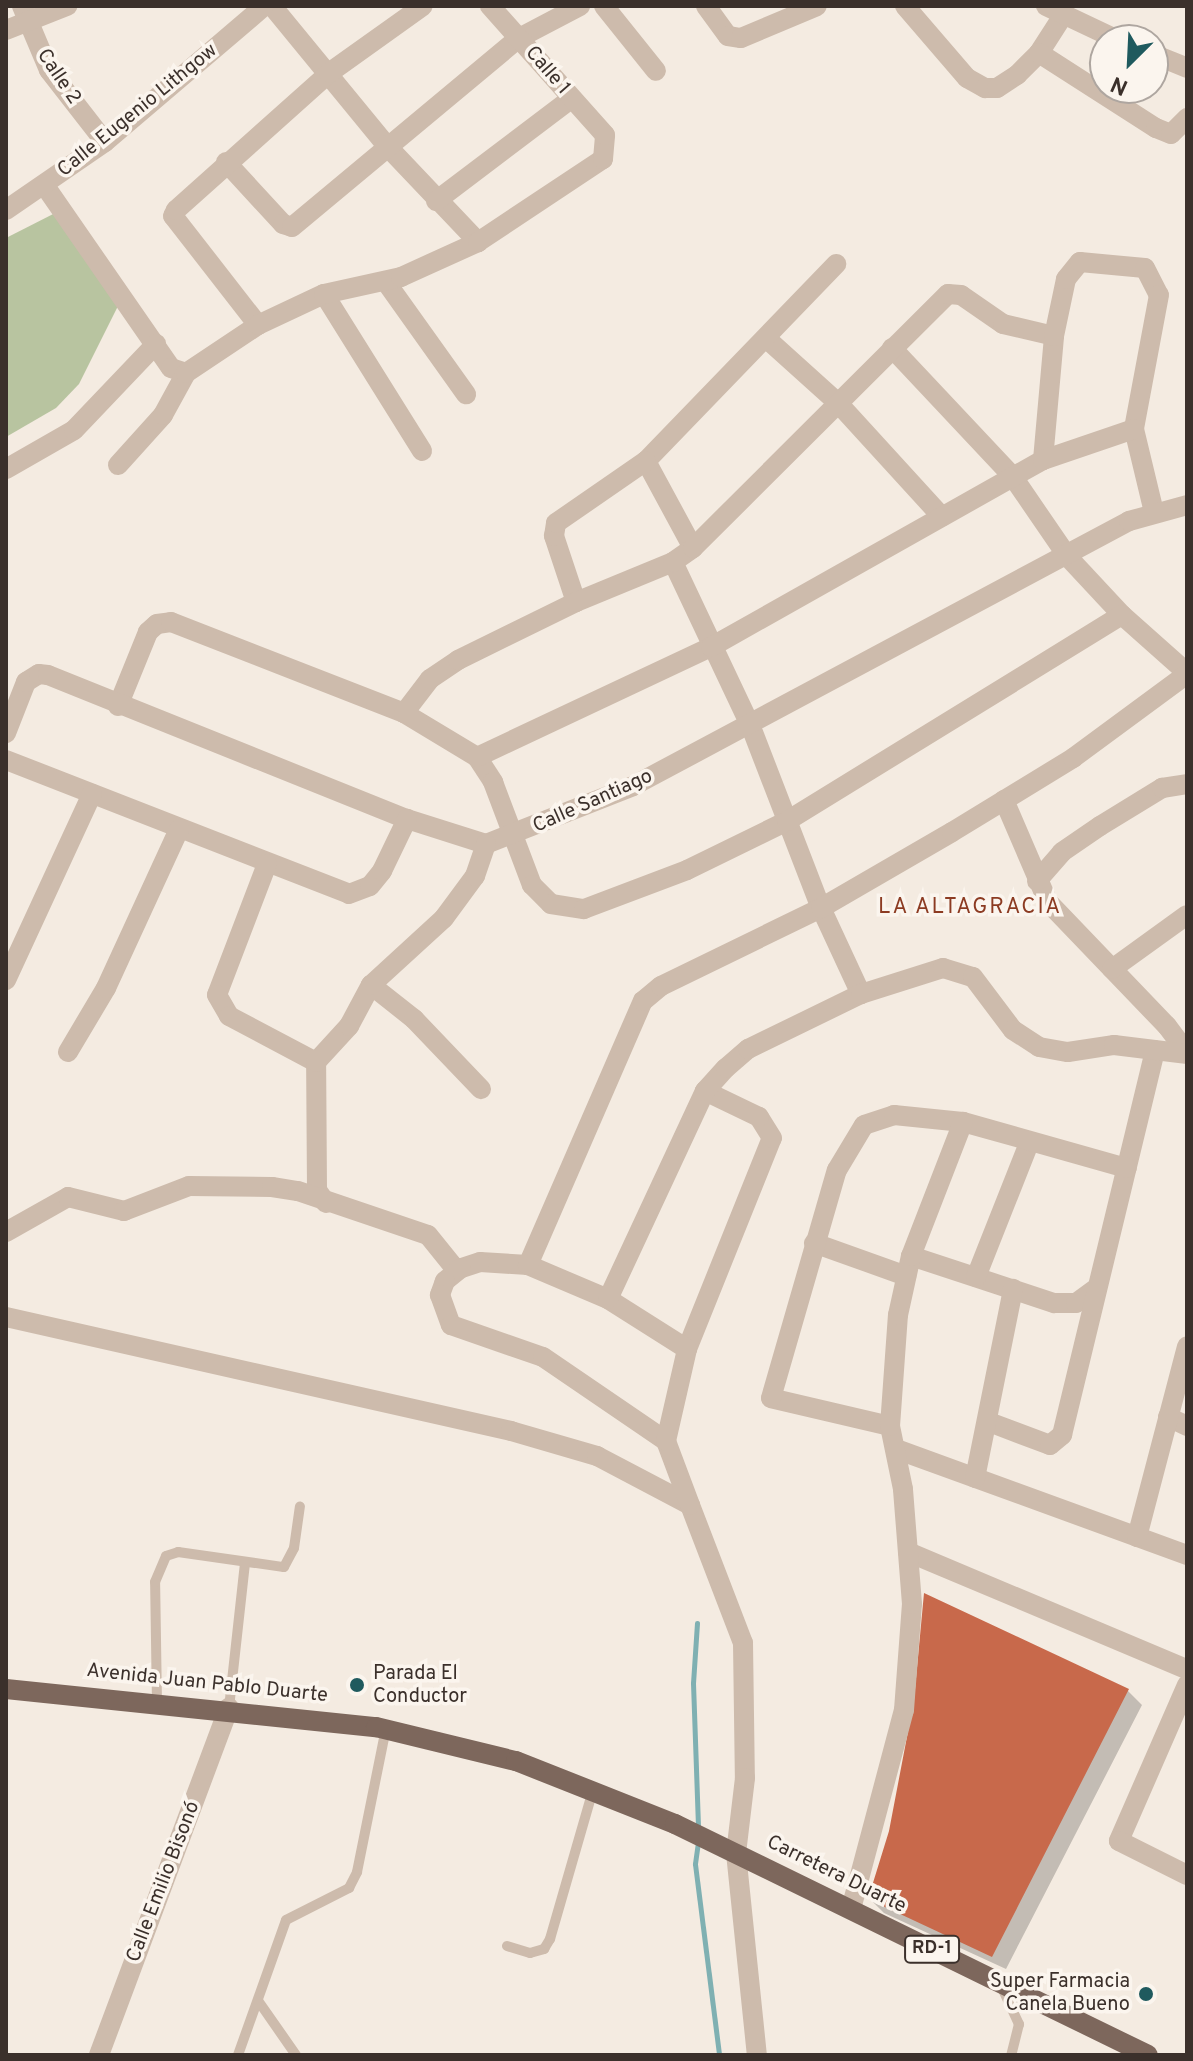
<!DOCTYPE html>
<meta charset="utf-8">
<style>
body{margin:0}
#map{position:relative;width:1193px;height:2061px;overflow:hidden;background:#f4ebe1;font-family:Overpass,sans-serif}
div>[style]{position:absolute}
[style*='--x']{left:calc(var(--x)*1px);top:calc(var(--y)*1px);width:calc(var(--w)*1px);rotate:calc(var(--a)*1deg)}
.green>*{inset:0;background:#b8c4a0}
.shadow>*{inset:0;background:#0003}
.stream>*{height:5px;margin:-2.5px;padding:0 2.5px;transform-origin:2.5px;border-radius:2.5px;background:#7fb0b2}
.building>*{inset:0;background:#c8694b}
.lane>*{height:10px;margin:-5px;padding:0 5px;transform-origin:5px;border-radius:5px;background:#cdbbac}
.street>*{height:20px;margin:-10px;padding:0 10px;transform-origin:10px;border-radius:10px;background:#cdbbac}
.primary>*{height:20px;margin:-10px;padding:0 10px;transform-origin:10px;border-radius:10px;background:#7d675c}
.dots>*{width:22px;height:22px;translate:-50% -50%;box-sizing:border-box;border:4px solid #fbf5ee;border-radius:50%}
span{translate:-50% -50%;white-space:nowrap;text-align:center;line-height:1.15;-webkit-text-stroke:7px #fbf5ee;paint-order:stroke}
.shield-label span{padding:2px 6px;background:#fbf5ee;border:2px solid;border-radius:6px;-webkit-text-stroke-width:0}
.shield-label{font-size:18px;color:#3b302b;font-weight:700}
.street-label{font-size:20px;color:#3b302b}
.poi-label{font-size:20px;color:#3b302b}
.left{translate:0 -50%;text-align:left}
.right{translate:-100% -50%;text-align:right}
.neighbourhood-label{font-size:22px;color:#8c3b22;letter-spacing:2px}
.frame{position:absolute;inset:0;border:8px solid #3b302b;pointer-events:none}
.north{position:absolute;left:1089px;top:24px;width:80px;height:80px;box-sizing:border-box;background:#fbf5ee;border:2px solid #aea6a0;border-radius:50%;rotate:204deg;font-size:22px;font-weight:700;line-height:32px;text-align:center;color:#3b302b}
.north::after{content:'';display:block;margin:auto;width:28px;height:36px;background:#1f5a5e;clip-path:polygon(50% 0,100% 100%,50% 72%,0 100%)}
</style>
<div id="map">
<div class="green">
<div style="clip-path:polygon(65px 208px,125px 292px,79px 384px,56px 408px,6px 437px,6px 238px)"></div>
</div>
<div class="shadow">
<div style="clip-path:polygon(926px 1596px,1128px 1691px,1142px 1705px,1006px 1969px,884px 1913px,870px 1899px,891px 1831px,916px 1700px)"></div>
</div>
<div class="stream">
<div style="--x:697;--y:1623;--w:60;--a:93.8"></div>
<div style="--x:693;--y:1683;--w:145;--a:88"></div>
<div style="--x:698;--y:1842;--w:22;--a:98"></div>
<div style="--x:695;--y:1864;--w:193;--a:82.8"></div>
</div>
<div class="building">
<div style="clip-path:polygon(924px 1593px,1129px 1689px,992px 1957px,868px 1899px,889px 1831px,914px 1700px)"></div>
</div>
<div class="lane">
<div style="--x:157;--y:1703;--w:121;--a:-90.9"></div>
<div style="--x:155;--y:1582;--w:28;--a:-67"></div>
<div style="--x:166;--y:1556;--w:13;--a:-18"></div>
<div style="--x:178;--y:1552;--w:107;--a:8.1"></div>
<div style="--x:284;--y:1567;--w:21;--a:-62"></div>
<div style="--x:294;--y:1548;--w:42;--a:-81.9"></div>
<div style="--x:229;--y:1708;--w:146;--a:-83.7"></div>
<div style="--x:507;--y:1946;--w:24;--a:17"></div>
<div style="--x:530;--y:1953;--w:15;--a:-16"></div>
<div style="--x:544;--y:1949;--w:12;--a:-59"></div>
<div style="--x:550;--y:1939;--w:155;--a:-73.9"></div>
<div style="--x:1003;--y:1990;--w:38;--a:65"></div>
<div style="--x:1019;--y:2024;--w:32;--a:104"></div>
<div style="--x:259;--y:2002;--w:65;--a:55.1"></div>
<div style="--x:238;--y:2055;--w:143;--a:-70.4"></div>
<div style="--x:286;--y:1920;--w:71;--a:-26.9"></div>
<div style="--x:349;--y:1888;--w:18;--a:-63"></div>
<div style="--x:357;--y:1872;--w:147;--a:-78.6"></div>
</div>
<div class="street">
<div style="--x:22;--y:6;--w:69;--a:67.1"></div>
<div style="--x:49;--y:70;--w:91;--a:52.1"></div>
<div style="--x:272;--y:6;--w:180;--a:50.6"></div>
<div style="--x:386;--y:145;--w:134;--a:46.5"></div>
<div style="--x:604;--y:6;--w:83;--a:51.3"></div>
<div style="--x:706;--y:6;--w:37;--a:54"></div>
<div style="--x:728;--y:36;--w:13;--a:9"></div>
<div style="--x:741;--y:38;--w:82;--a:-22.8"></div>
<div style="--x:905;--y:6;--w:95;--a:49.3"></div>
<div style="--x:967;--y:78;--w:21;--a:29"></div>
<div style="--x:985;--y:88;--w:12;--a:0"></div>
<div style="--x:997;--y:88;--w:24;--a:-33"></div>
<div style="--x:1017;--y:75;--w:31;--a:-45"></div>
<div style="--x:1039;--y:53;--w:43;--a:-57.4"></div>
<div style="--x:1046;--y:6;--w:80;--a:25.3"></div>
<div style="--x:6;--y:30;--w:66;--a:-21.5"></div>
<div style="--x:1039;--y:53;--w:139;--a:32.7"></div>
<div style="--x:1156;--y:128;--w:16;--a:22"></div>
<div style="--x:1171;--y:134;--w:23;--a:-45"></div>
<div style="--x:1153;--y:54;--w:37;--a:22"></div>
<div style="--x:226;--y:162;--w:84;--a:47.4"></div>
<div style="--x:283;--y:224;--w:9;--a:18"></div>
<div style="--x:292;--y:227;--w:295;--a:-39.8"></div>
<div style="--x:519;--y:38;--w:69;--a:-27.7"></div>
<div style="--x:45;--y:186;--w:221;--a:55.3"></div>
<div style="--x:171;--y:368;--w:16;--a:18"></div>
<div style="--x:436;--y:201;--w:169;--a:-37.1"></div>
<div style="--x:6;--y:210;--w:120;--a:-34.5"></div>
<div style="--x:105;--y:142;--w:209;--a:-40.5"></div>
<div style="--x:386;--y:282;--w:138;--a:54.5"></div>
<div style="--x:324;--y:294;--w:185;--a:58"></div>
<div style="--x:258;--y:325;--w:138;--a:-127.9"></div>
<div style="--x:173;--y:216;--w:7;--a:-63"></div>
<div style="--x:176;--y:210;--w:205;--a:-41.8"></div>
<div style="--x:329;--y:73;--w:115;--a:-35.5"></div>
<div style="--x:768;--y:340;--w:94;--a:42"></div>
<div style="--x:838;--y:403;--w:154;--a:47.6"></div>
<div style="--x:892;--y:348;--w:177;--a:46.8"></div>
<div style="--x:1013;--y:477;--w:96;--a:55.6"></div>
<div style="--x:1067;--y:556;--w:81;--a:47"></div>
<div style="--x:1122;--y:615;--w:87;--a:41.7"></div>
<div style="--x:1043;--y:460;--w:124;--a:-84.9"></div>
<div style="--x:118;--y:465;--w:67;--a:-48"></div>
<div style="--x:163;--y:415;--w:48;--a:-61.3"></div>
<div style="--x:186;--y:373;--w:87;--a:-33.7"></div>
<div style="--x:258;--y:325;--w:73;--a:-25.2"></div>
<div style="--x:324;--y:294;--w:79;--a:-12.4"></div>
<div style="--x:401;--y:277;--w:85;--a:-24.4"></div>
<div style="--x:478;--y:242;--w:150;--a:-33.6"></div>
<div style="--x:603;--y:159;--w:24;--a:-85"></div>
<div style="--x:605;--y:135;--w:173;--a:-131.7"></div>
<div style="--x:6;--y:469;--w:78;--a:-29.8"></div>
<div style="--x:74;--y:430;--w:119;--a:-46.4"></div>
<div style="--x:693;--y:548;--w:99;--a:-118.4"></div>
<div style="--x:646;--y:461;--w:274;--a:-46"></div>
<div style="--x:673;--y:562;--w:183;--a:64.7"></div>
<div style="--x:751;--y:727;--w:194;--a:68.9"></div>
<div style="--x:821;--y:908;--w:95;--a:65.1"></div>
<div style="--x:576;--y:602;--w:70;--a:-108.4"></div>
<div style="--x:554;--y:536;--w:13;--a:-81"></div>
<div style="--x:556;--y:523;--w:109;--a:-34.6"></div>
<div style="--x:118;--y:706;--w:80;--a:-67.9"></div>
<div style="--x:148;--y:632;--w:12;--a:-42"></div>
<div style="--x:157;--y:624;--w:14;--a:-8"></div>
<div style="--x:171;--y:622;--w:250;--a:21.3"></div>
<div style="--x:404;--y:713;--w:85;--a:31.1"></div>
<div style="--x:477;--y:757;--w:30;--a:57"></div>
<div style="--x:493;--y:782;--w:110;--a:69.3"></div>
<div style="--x:532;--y:885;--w:27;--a:45"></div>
<div style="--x:551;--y:904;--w:33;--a:9"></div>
<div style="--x:584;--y:909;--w:110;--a:-20.7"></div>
<div style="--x:687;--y:870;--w:111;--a:-26.1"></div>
<div style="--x:787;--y:821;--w:393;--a:-31.6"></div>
<div style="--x:404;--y:713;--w:43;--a:-52.6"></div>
<div style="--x:430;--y:679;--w:34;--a:-34"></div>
<div style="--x:458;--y:660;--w:131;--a:-26.2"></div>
<div style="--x:576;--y:602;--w:105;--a:-22.4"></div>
<div style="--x:673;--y:562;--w:24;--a:-35"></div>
<div style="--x:693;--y:548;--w:360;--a:-44.9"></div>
<div style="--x:948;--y:294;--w:13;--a:4"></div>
<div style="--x:961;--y:295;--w:51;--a:34.6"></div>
<div style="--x:1003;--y:324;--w:52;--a:13.2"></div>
<div style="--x:1054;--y:336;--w:58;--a:-78.1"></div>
<div style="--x:1066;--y:279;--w:22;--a:-51"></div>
<div style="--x:1080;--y:262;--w:65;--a:5.3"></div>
<div style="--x:1145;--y:268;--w:30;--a:63"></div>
<div style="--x:1159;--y:295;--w:136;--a:100.6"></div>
<div style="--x:1134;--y:429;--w:85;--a:76.5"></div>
<div style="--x:6;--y:733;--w:55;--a:-68.6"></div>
<div style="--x:26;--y:682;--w:15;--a:-32"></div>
<div style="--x:39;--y:674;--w:9;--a:6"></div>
<div style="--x:48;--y:675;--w:387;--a:21.9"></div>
<div style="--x:407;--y:819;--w:83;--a:17.6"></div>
<div style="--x:486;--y:844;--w:158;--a:-21.5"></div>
<div style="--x:633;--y:786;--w:562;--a:-28.11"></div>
<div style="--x:1129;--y:521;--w:60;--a:-15.4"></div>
<div style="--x:477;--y:757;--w:259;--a:-25.2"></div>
<div style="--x:711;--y:647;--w:381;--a:-29.4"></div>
<div style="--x:1043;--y:460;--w:96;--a:-18.8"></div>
<div style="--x:6;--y:760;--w:368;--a:21.3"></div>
<div style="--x:349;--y:894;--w:22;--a:-21"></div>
<div style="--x:370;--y:886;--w:19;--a:-51"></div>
<div style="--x:382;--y:871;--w:58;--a:-64.3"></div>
<div style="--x:1004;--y:800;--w:111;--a:66.7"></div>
<div style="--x:1048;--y:902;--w:172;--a:46.2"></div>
<div style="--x:1167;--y:1026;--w:34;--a:53"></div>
<div style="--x:267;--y:864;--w:140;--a:110.9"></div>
<div style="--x:217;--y:995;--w:24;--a:60"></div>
<div style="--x:229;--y:1016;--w:98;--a:27.9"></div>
<div style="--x:1037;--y:881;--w:38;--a:-49"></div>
<div style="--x:1062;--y:852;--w:46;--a:-34.4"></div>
<div style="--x:1100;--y:826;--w:73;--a:-31.5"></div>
<div style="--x:1162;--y:788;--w:25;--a:-9"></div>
<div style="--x:1112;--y:969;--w:92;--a:-35.8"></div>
<div style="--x:6;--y:980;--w:205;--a:-65.2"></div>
<div style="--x:371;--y:985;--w:55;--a:38.3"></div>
<div style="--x:414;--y:1019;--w:97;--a:46.3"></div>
<div style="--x:68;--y:1052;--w:74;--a:-59.3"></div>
<div style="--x:106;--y:988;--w:175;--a:-65.3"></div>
<div style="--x:326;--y:1203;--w:16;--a:-125"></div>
<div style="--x:317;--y:1190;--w:128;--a:-90.4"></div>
<div style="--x:316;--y:1062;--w:49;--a:-47.5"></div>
<div style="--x:349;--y:1026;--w:47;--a:-61.8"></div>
<div style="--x:371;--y:985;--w:99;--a:-42.5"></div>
<div style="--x:444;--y:918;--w:52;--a:-53.6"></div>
<div style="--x:475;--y:876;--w:34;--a:-71"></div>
<div style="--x:6;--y:1232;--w:71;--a:-29.4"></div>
<div style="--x:68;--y:1197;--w:58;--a:14"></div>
<div style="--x:124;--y:1211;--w:70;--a:-21"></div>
<div style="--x:189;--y:1186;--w:83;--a:0.7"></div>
<div style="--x:272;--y:1187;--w:26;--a:9"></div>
<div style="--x:298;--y:1191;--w:137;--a:18.7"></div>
<div style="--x:428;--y:1235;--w:46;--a:51.1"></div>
<div style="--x:814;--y:1243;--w:98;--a:19.7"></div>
<div style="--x:911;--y:1256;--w:151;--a:18.2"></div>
<div style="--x:1054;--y:1303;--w:22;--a:0"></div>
<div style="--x:1076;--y:1303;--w:22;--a:-36"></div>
<div style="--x:528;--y:1265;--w:48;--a:-176.4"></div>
<div style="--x:480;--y:1262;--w:20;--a:162"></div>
<div style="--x:461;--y:1268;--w:21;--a:141"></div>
<div style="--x:445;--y:1281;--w:15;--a:110"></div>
<div style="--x:440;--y:1295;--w:32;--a:70"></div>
<div style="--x:451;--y:1325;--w:97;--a:19.2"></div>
<div style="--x:543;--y:1357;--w:149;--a:34.3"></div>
<div style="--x:976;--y:1277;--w:144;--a:-68.4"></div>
<div style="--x:608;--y:1299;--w:87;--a:-157"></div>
<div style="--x:528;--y:1265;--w:288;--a:-66.5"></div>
<div style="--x:643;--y:1001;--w:23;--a:-40"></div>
<div style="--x:661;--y:986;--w:178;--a:-26"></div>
<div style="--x:821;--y:908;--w:151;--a:-30.1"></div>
<div style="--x:952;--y:832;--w:142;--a:-31.4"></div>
<div style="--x:1073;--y:758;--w:142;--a:-36.4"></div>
<div style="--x:6;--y:1317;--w:518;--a:12.72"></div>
<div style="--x:511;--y:1431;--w:90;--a:16.2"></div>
<div style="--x:597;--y:1456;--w:105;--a:27.8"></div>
<div style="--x:690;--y:1505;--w:148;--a:69"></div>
<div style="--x:743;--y:1643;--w:135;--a:89.2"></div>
<div style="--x:745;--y:1778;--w:76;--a:96.8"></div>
<div style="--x:736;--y:1853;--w:203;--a:84.1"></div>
<div style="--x:687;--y:1349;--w:227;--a:-68.1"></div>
<div style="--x:772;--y:1138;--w:25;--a:-122"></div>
<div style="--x:759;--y:1117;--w:60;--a:-154.3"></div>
<div style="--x:1168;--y:1417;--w:21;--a:25"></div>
<div style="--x:989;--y:1422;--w:65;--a:20.7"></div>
<div style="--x:1050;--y:1445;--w:16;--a:-40"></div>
<div style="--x:1062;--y:1435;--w:396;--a:-76.4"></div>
<div style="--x:890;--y:1426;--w:122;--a:-166.8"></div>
<div style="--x:771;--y:1398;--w:237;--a:-73.9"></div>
<div style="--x:837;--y:1170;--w:52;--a:-59"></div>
<div style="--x:864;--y:1125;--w:32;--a:-18"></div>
<div style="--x:894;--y:1115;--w:69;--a:5.8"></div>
<div style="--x:963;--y:1122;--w:170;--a:15.7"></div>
<div style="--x:896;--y:1449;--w:310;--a:20"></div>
<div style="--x:975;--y:1478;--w:193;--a:-78.6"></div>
<div style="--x:690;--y:1505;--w:68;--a:-110.6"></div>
<div style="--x:666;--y:1441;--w:94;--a:-77.1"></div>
<div style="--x:687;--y:1349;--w:93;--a:-147.7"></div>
<div style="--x:608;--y:1299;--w:230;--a:-65"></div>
<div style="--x:705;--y:1091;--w:31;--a:-48"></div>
<div style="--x:726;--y:1068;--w:29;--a:-41"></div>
<div style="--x:748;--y:1049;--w:126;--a:-26"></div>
<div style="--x:861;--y:994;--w:86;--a:-17.6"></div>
<div style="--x:943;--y:968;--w:31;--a:17"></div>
<div style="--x:973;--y:977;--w:66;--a:53"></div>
<div style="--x:1013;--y:1030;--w:31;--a:33"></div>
<div style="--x:1039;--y:1047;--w:29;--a:10"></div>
<div style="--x:1068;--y:1052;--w:47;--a:-8.7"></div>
<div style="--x:1114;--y:1045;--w:74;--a:7"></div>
<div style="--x:1137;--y:1537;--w:197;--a:-75.3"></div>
<div style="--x:908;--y:1552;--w:303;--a:22.8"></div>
<div style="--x:1187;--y:1685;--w:170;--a:113.6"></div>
<div style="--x:1119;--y:1841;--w:76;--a:26.6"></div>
<div style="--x:851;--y:1909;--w:206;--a:-75.1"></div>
<div style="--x:904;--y:1710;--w:106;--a:-85.7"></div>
<div style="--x:912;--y:1604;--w:115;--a:-94.5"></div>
<div style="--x:903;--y:1489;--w:64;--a:-101.7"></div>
<div style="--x:890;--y:1426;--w:111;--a:-85.9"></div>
<div style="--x:898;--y:1315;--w:60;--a:-77.6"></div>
<div style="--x:911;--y:1256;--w:144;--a:-68.8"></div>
<div style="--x:99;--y:2055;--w:371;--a:-69.5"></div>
</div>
<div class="primary">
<div style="--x:6;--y:1689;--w:372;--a:5.9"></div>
<div style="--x:376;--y:1727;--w:144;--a:13.7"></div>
<div style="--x:516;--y:1761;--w:171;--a:21.6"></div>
<div style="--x:675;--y:1824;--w:526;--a:26.03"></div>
</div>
<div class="dots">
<div style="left:357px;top:1685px;background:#1f5a5e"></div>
<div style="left:1146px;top:1994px;background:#1f5a5e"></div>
</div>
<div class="shield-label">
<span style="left:932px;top:1949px">RD-1</span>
</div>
<div class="street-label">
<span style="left:547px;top:71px;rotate:49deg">Calle 1</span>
<span style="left:58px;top:77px;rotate:56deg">Calle 2</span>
<span style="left:138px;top:111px;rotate:-39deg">Calle Eugenio Lithgow</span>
<span style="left:593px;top:802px;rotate:-24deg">Calle Santiago</span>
<span style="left:207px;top:1684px;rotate:6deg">Avenida Juan Pablo Duarte</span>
<span style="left:836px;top:1875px;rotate:26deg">Carretera Duarte</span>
<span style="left:164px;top:1882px;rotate:-69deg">Calle Emilio Bisonó</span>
</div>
<div class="poi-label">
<span class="left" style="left:373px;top:1686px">Parada El<br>Conductor</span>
<span class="right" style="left:1130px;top:1994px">Super Farmacia<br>Canela Bueno</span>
</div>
<div class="neighbourhood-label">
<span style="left:970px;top:908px">LA ALTAGRACIA</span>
</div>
<div class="frame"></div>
<div class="north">N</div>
</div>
